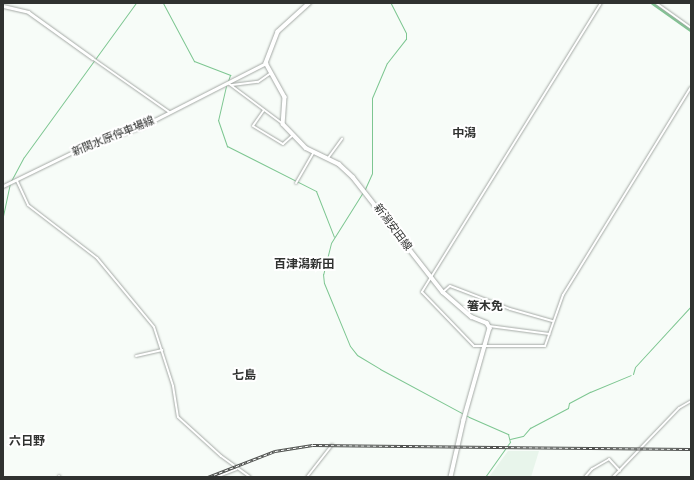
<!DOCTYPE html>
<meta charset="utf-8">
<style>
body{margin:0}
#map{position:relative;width:694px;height:480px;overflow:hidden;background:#f7fcf8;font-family:"Public Sans","Noto Sans JP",sans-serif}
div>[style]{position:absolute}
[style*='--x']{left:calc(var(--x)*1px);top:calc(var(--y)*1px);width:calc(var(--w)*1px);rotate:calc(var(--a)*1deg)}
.built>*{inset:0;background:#e8f5eb}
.stream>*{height:1px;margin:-0.5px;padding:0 0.5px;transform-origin:0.5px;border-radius:0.5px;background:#7dc691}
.river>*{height:3.5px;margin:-1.75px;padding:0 1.75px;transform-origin:1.75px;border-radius:1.75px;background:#7dc691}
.roads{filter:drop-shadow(0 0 1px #a4a9a5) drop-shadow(0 0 1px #a4a9a5)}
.street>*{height:2px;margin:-1px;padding:0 1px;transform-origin:1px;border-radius:1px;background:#fff}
.secondary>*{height:3px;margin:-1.5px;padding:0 1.5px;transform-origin:1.5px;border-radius:1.5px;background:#fff}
.primary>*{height:3.5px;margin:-1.75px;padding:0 1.75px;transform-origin:1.75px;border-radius:1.75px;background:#fff}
.rail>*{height:2.5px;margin-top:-1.25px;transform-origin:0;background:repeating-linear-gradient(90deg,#fff 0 3px,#4e504e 0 6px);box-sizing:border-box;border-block:1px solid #4e504e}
span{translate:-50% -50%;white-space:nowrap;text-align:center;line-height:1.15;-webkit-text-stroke:4px #fff;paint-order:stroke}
.street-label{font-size:11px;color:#303230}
.neighbourhood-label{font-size:12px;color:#303230;font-weight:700}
.frame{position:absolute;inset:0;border:4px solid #303230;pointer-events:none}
</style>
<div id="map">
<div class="built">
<div style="clip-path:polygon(508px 451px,539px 451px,531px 477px,489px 477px)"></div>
</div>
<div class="stream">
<div style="--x:163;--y:3;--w:66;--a:61.9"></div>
<div style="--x:194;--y:61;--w:39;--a:21"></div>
<div style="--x:230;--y:75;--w:6;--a:108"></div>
<div style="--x:226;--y:86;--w:35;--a:103"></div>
<div style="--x:218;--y:120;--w:28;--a:71"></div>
<div style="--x:227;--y:146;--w:100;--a:26.8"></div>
<div style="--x:316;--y:191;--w:49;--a:68.6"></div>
<div style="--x:11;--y:181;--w:27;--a:-62"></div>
<div style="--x:24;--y:157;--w:190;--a:-54"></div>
<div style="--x:365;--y:189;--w:17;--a:-66"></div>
<div style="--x:372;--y:173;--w:75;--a:-90"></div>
<div style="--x:372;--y:98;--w:38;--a:-67"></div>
<div style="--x:387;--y:63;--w:31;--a:-52"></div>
<div style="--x:406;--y:39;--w:6;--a:-90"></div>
<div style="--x:406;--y:33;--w:34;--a:-117"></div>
<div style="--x:363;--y:192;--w:60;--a:122.1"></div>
<div style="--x:331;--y:243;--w:32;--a:104"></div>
<div style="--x:323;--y:274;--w:9;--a:84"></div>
<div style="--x:324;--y:283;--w:68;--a:67.6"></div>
<div style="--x:350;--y:346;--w:11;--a:52"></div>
<div style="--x:357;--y:355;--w:27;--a:31"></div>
<div style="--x:380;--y:369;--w:101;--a:28.3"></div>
<div style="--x:469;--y:417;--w:43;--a:23.6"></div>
<div style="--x:508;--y:434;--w:8;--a:76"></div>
<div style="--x:510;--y:442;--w:43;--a:125.5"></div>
<div style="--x:3;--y:216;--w:33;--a:-78"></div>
<div style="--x:633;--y:374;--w:7;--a:-74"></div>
<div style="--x:635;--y:367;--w:83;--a:-47.4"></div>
<div style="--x:510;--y:439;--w:13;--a:-13"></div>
<div style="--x:523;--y:436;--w:11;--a:-49"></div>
<div style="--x:530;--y:428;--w:43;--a:-27.8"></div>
<div style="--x:568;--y:408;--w:5;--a:-79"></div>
<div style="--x:569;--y:403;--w:24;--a:-28"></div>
<div style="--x:590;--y:392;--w:44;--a:-22.5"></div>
</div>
<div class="river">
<div style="--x:653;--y:3;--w:47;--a:35.4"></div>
</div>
<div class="roads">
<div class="street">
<div style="--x:601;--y:3;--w:340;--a:121.8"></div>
<div style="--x:422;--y:292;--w:75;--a:46.1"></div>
<div style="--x:474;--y:346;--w:71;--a:0"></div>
<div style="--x:545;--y:346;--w:54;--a:-70.6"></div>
<div style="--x:563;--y:295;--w:244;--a:-58.4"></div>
<div style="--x:656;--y:3;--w:43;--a:35.5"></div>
<div style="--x:92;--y:58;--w:94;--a:35"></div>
<div style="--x:228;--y:83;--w:69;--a:36.7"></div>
<div style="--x:232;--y:85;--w:26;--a:-7"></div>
<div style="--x:258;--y:82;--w:16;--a:-35"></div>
<div style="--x:264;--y:110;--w:19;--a:125"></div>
<div style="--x:253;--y:126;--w:35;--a:31"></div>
<div style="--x:283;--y:144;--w:13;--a:-42"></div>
<div style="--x:328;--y:158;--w:24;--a:-54"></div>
<div style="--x:17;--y:181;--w:26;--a:65"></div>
<div style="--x:28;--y:205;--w:87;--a:37.5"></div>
<div style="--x:97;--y:258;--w:89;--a:50.4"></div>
<div style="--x:154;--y:327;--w:62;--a:72.1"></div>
<div style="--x:173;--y:386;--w:31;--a:81"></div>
<div style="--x:178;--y:417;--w:58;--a:42.2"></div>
<div style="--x:221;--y:456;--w:36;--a:36"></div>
<div style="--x:296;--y:183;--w:36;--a:-60"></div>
<div style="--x:443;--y:292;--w:9;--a:-41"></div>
<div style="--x:450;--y:286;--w:64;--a:21"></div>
<div style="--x:510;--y:309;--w:44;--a:15.9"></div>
<div style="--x:489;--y:326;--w:61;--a:7.6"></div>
<div style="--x:136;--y:356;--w:27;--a:-13"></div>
<div style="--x:59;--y:476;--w:1;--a:45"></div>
<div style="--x:216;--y:477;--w:22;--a:-21"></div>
<div style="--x:307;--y:477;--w:41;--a:-52"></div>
<div style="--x:585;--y:477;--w:11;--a:-49"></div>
<div style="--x:592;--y:469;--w:20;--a:-30"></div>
<div style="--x:609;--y:459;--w:16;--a:47"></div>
<div style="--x:613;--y:477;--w:95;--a:-46.3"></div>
<div style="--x:679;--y:408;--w:14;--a:-30"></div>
</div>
<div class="secondary">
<div style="--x:3;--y:6;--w:26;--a:13"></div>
<div style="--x:28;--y:12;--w:79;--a:35.7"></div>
<div style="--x:3;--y:186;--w:93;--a:-26"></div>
<div style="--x:87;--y:145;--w:55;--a:-18.1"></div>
<div style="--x:139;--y:128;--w:143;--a:-27.1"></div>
</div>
<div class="primary">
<div style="--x:310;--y:3;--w:43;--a:137.8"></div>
<div style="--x:278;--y:32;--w:33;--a:111"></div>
<div style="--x:266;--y:63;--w:39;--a:61"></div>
<div style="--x:285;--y:97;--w:27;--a:94"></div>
<div style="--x:283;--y:124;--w:33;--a:46"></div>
<div style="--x:306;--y:148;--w:37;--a:26"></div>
<div style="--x:339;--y:164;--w:19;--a:43"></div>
<div style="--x:353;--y:177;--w:146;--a:52"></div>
<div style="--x:443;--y:292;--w:38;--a:41"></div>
<div style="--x:472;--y:317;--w:16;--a:22"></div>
<div style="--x:487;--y:323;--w:6;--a:59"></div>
<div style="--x:490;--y:328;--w:96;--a:105.8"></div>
<div style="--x:464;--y:420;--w:58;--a:102.8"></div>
</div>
</div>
<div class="rail">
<div style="--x:208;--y:477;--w:72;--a:-21.2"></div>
<div style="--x:275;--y:451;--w:38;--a:-9"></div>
<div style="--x:313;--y:445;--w:378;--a:0.6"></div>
</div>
<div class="street-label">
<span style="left:113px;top:136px;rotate:-22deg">新関水原停車場線</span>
<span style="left:393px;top:227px;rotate:53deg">新潟安田線</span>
</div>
<div class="neighbourhood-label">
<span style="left:464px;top:134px">中潟</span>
<span style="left:304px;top:265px">百津潟新田</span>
<span style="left:485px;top:307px">箸木免</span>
<span style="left:244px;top:376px">七島</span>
<span style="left:27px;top:442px">六日野</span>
</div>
<div class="frame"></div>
</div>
